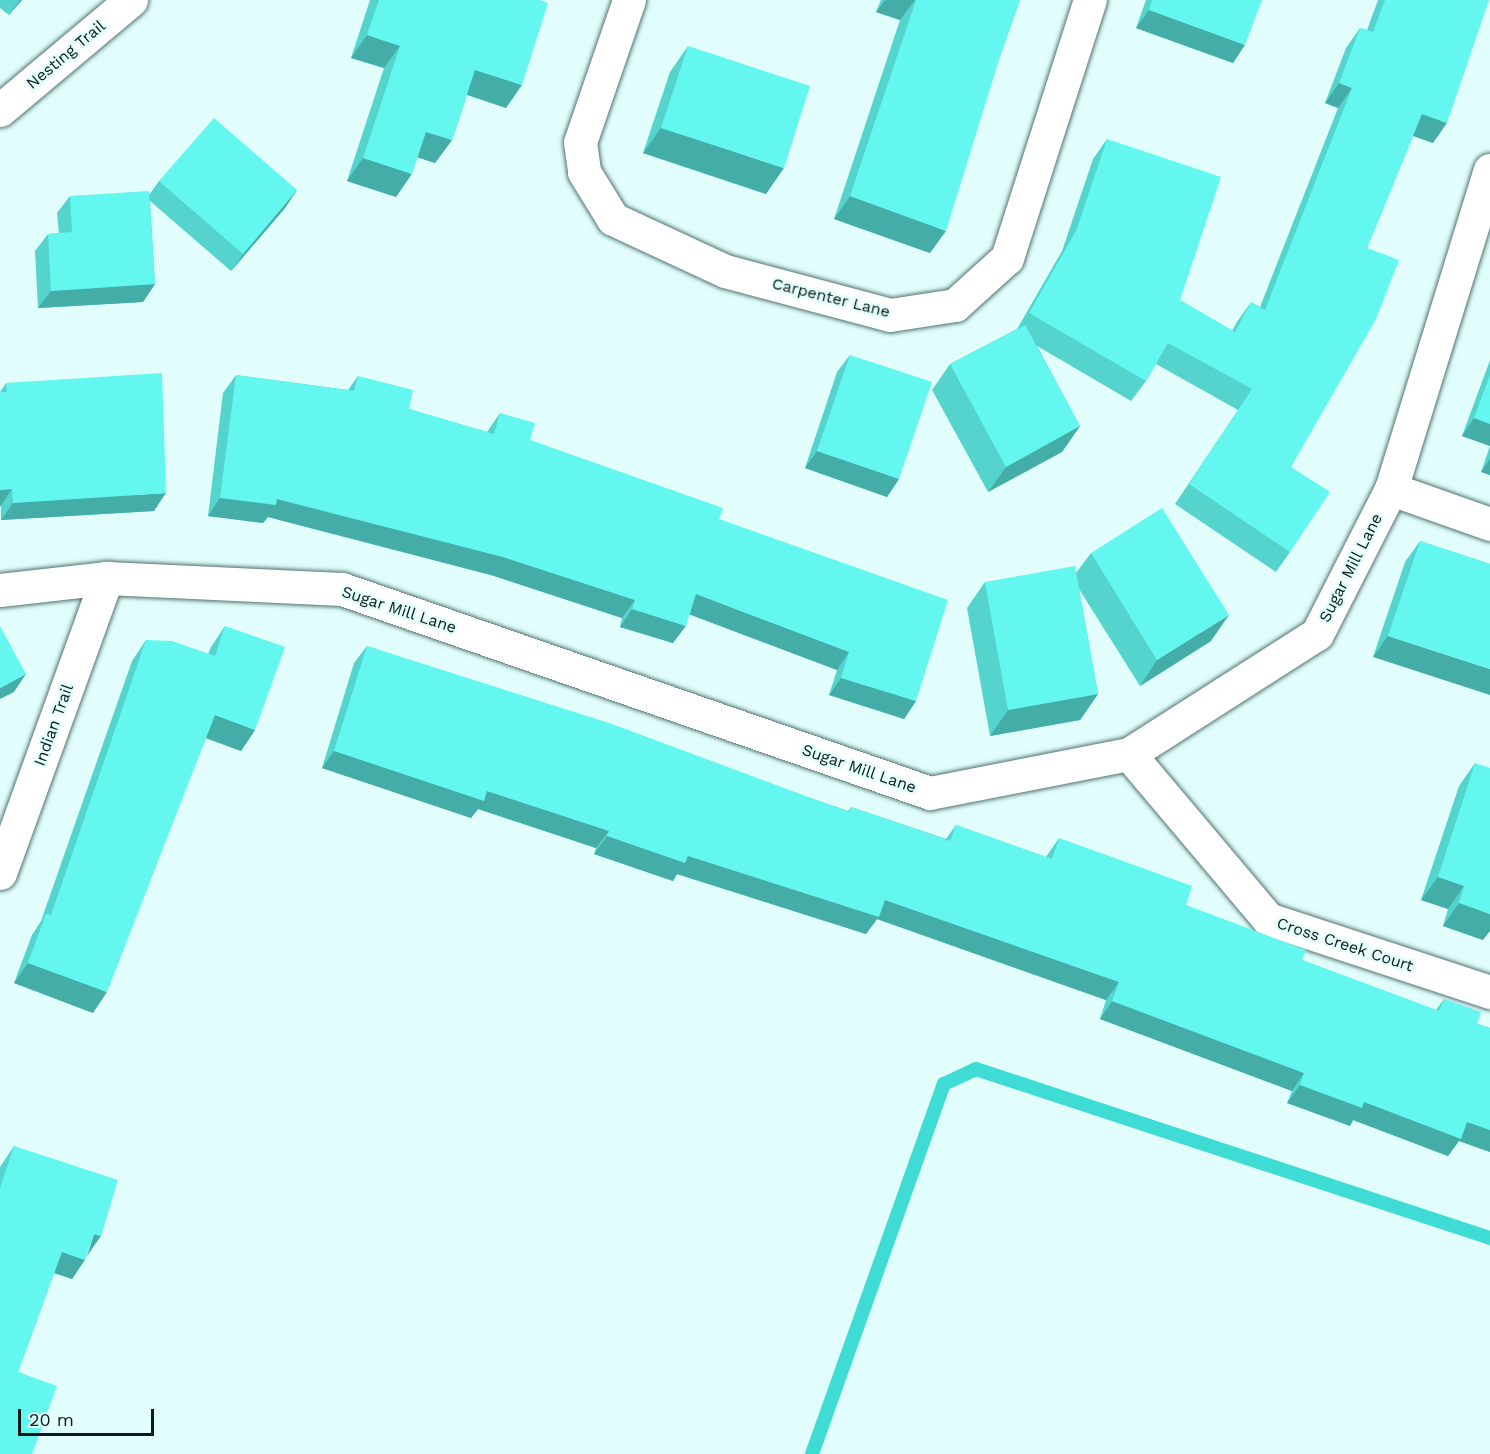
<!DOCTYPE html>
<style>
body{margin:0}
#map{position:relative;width:1490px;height:1454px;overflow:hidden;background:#e1fefc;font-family:"Work Sans",sans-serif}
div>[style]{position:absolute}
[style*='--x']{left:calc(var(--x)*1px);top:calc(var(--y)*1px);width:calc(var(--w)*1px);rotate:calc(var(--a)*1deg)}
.stream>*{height:14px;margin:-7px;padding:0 7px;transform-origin:7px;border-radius:7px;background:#3fdbd5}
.roads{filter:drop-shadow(0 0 2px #517270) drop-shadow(0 0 2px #517270)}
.minor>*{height:33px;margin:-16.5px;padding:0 16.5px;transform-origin:16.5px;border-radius:16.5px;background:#fff}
.wall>*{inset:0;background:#55d4ce}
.shaded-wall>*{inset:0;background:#45ada8}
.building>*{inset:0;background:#63f7f0}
span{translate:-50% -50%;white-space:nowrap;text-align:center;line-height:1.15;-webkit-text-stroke:5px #e1fefc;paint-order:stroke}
.street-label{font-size:16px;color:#0c1a19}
.scale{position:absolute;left:18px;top:1409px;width:136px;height:27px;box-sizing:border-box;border:3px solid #0c1a19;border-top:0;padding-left:8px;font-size:18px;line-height:21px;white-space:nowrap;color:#0c1a19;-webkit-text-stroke:4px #e1fefc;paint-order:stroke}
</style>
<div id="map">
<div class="stream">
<div style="--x:812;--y:1454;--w:393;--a:-70.4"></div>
<div style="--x:944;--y:1084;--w:35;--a:-25"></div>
<div style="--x:976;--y:1069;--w:541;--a:18.2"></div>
</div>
<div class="roads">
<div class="minor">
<div style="--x:629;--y:0;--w:150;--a:109"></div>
<div style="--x:580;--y:142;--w:30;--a:82"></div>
<div style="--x:584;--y:172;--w:55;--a:58.3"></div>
<div style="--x:613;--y:219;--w:123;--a:24.9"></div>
<div style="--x:725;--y:271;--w:171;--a:14.9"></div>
<div style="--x:890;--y:315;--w:66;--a:-8.7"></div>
<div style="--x:955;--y:305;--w:70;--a:-42.1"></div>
<div style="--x:1007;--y:258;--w:271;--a:-72.2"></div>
<div style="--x:0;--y:110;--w:171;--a:-40"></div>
<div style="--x:1391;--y:489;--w:105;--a:19.5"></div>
<div style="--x:0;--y:590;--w:108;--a:-6.4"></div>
<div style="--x:107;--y:578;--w:235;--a:2.7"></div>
<div style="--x:342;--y:589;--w:622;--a:19.13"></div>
<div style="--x:930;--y:793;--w:203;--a:-11.1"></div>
<div style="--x:1129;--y:754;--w:223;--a:-32.6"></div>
<div style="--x:1317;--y:634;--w:163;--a:-63"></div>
<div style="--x:1391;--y:489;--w:334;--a:-72.8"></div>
<div style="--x:1129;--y:754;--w:216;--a:49.9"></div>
<div style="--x:1268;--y:919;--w:234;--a:18.2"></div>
<div style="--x:0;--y:873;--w:314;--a:-70.1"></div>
</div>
</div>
<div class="wall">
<div style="clip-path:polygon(0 0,22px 0,9px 15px,0 8px)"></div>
<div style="clip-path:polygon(370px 0,540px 0,506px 108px,467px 95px,452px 140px,435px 163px,418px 157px,396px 197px,347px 181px,384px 68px,351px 58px)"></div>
<div style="clip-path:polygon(881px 0,1020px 0,930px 253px,834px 219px,900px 20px,876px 12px)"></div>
<div style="clip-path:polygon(1146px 0,1262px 0,1233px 63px,1136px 28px)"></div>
<div style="clip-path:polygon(1378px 0,1489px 0,1433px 143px,1413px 136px,1367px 248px,1291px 467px,1290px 552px,1276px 572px,1175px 504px,1238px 410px,1156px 364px,1146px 381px,1131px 401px,1037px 346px,1080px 426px,1062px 452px,988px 492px,932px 390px,950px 364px,1017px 329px,1062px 251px,1093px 159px,1107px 139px,1180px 300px,1232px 331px,1237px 322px,1251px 302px,1260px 307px,1338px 108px,1325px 103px,1346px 48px,1360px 28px,1367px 30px)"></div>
<div style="clip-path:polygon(688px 46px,766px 194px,643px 153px,670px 72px)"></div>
<div style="clip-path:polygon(159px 181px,297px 190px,285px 208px,231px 271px,150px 201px,155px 284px,143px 302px,38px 308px,35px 251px,48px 234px,59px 233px,57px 213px,70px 196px,149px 195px)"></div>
<div style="clip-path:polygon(850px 355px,899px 479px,887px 497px,805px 468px,837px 372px)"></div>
<div style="clip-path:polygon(1490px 360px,1490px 446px,1462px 436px)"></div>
<div style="clip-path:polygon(236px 375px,348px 390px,358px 376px,409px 409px,487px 432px,500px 413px,530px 440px,719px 519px,916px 701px,904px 719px,829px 695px,837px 670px,689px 614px,673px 643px,620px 627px,622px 618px,491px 575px,268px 517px,263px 523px,208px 516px,223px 393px)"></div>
<div style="clip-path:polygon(6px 383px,154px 511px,1px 520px,0 392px)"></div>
<div style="clip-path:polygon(1490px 446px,1490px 475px,1481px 472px)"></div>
<div style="clip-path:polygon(1420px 541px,1490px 564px,1373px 657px,1405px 562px)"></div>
<div style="clip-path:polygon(1091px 553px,1211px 641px,1140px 686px,1079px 589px,1098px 694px,1080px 720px,990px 736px,967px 608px,985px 582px,1076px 573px)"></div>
<div style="clip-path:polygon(225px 626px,255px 730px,241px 751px,206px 738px,93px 1013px,14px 983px,32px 935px,41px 921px,132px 661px,146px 640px,208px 654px,211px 647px)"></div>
<div style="clip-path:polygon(367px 646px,848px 811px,851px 807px,946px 839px,956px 825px,1046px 857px,1059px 838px,1186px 905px,1302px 960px,1436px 1010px,1444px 999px,1477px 1024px,1490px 1028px,1490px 1152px,1459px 1141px,1448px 1156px,1353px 1120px,1350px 1126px,1287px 1103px,1292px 1091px,1100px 1019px,1106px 1000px,877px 919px,866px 934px,677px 874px,673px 881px,594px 854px,596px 848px,478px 809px,471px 818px,322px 768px,354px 663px)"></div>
<div style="clip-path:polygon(1475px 763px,1483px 940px,1443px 926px,1448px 909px,1421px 900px,1459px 786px)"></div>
<div style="clip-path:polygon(14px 1146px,87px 1255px,72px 1279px,54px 1273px,18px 1372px,0 1454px,0 1167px)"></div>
</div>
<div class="shaded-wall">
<div style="clip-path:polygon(20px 0,22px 0,9px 15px)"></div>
<div style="clip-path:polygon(885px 0,915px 0,900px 20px,876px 12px)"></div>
<div style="clip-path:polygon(1149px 10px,1245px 45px,1233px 63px,1136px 28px)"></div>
<div style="clip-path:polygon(367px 35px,400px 46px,384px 68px,351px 58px)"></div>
<div style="clip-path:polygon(475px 70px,522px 85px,506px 108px,459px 92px)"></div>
<div style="clip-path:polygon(1339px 83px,1352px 88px,1338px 108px,1325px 103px)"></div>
<div style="clip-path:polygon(1422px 114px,1447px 123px,1433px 143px,1408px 134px)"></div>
<div style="clip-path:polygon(661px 128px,784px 168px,766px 194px,643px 153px)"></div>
<div style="clip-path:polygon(426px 132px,452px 140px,435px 163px,410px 155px)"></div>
<div style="clip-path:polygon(363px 158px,412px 174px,396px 197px,347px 181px)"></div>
<div style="clip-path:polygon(297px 190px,285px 208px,231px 271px,243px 254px)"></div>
<div style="clip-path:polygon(850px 196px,946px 231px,930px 253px,834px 219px)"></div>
<div style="clip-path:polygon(155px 284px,143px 302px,38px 308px,51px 291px)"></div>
<div style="clip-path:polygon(1474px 418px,1490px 424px,1490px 446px,1462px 436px)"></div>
<div style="clip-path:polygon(1080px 426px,1062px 452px,988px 492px,1006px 467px)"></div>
<div style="clip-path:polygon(817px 451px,899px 479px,887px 497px,805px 468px)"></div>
<div style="clip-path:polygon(1490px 459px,1490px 475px,1481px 472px)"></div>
<div style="clip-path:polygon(12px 489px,0 507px,0 490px)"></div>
<div style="clip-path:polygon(166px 493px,154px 511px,1px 520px,13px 503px)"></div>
<div style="clip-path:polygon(220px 498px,277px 499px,503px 557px,635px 600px,622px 618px,491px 575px,268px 517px,263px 523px,208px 516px)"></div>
<div style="clip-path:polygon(696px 594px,849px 652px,837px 670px,683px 612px)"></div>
<div style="clip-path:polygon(632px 609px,686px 626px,673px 643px,620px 627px)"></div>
<div style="clip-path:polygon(1229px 615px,1211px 641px,1140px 686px,1157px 660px)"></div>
<div style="clip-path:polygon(1388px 636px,1490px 669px,1490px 695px,1373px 657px)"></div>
<div style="clip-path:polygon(26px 674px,14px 692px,0 699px,0 688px)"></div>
<div style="clip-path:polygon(841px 678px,916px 701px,904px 719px,829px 695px)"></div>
<div style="clip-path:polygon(1098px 694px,1080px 720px,990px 736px,1008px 710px)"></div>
<div style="clip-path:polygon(215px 715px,255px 730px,241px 751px,200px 736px)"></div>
<div style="clip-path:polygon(334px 751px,487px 791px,609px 831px,596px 848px,478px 809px,471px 818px,322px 768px)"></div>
<div style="clip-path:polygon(607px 836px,688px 856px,885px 900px,1119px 982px,1106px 1000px,877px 919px,866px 934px,677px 874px,673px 881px,594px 854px)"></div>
<div style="clip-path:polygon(1438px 877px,1464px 886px,1448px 909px,1421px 900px)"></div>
<div style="clip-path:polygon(1459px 903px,1490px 914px,1490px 931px,1483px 940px,1443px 926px)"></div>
<div style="clip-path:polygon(28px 963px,107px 992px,93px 1013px,14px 983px)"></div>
<div style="clip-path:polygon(1112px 1001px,1304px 1073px,1292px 1091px,1100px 1019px)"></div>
<div style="clip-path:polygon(1300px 1085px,1364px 1102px,1467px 1122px,1490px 1130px,1490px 1152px,1459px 1141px,1448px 1156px,1353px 1120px,1350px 1126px,1287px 1103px)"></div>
<div style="clip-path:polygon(94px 1234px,101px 1236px,87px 1256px)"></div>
<div style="clip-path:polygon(62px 1252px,85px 1260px,72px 1279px,48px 1271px)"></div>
</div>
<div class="building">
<div style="clip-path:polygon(379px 0,540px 0,548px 3px,522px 85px,475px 70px,452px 140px,426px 132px,412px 174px,363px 158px,400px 46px,367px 35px)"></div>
<div style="clip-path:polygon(916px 0,1020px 0,1002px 50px,946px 231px,850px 196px)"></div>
<div style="clip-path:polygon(1152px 0,1262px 0,1245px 45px,1149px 10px)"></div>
<div style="clip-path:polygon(1385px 0,1489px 0,1447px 123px,1422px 114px,1367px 248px,1399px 260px,1376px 319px,1291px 467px,1330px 492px,1290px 552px,1189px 484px,1252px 389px,1168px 343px,1146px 381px,1029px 313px,1076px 231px,1107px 139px,1221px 177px,1180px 300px,1235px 332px,1251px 302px,1265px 310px,1352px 88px,1339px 83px,1360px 28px,1373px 32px)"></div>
<div style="clip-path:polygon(688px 46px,810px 86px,784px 168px,661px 128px)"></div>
<div style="clip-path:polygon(214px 118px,297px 190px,243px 254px,159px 181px)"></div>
<div style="clip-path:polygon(149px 191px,155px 284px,51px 291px,48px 234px,72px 232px,70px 196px)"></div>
<div style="clip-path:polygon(1025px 325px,1080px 426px,1006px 467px,950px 364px)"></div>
<div style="clip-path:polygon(850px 355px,932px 382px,899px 479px,817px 451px)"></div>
<div style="clip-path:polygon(162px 373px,166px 493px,13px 503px,12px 489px,0 490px,0 392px,7px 392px,6px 383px)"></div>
<div style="clip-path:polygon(236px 375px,354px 391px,358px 376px,413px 390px,409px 409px,494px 434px,500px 413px,535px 423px,530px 440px,723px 508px,719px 519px,948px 600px,916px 701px,841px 678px,849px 652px,696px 594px,686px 626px,632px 609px,635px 600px,503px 557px,277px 499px,276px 505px,220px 498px)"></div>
<div style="clip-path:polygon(1490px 375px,1490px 424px,1474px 418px)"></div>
<div style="clip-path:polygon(1162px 508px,1229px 615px,1157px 660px,1091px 553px)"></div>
<div style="clip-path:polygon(1420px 541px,1490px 564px,1490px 669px,1388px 636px)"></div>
<div style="clip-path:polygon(1075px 566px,1098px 694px,1008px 710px,985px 582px)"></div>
<div style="clip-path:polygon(0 626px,26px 674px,0 688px)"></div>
<div style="clip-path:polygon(225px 626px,285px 647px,255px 730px,215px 715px,107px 992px,28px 963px,46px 914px,51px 915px,146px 640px,172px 641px,215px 656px)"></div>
<div style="clip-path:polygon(367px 646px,612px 724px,849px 812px,851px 807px,950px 841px,956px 825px,1052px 859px,1059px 838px,1192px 886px,1186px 905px,1306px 950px,1302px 960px,1439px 1011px,1444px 999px,1481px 1012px,1477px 1024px,1490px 1028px,1490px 1130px,1467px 1122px,1461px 1139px,1364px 1102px,1362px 1108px,1300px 1085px,1304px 1073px,1112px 1001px,1119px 982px,885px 900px,879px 917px,688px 856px,685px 863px,607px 836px,609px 831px,487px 791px,484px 801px,334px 751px)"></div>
<div style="clip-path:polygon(1475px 763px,1490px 768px,1490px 914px,1459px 903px,1464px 886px,1438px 877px)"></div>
<div style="clip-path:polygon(14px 1146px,118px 1180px,101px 1236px,94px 1234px,85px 1260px,62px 1252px,18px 1372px,57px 1386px,32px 1454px,0 1454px,0 1188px)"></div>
</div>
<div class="street-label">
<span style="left:66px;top:55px;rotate:-40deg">Nesting Trail</span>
<span style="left:831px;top:298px;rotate:14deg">Carpenter Lane</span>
<span style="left:1351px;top:568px;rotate:-63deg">Sugar Mill Lane</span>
<span style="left:399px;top:610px;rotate:18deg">Sugar Mill Lane</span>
<span style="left:54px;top:725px;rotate:-70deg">Indian Trail</span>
<span style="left:859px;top:769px;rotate:19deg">Sugar Mill Lane</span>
<span style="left:1345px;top:945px;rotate:18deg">Cross Creek Court</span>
</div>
<div class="scale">20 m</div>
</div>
